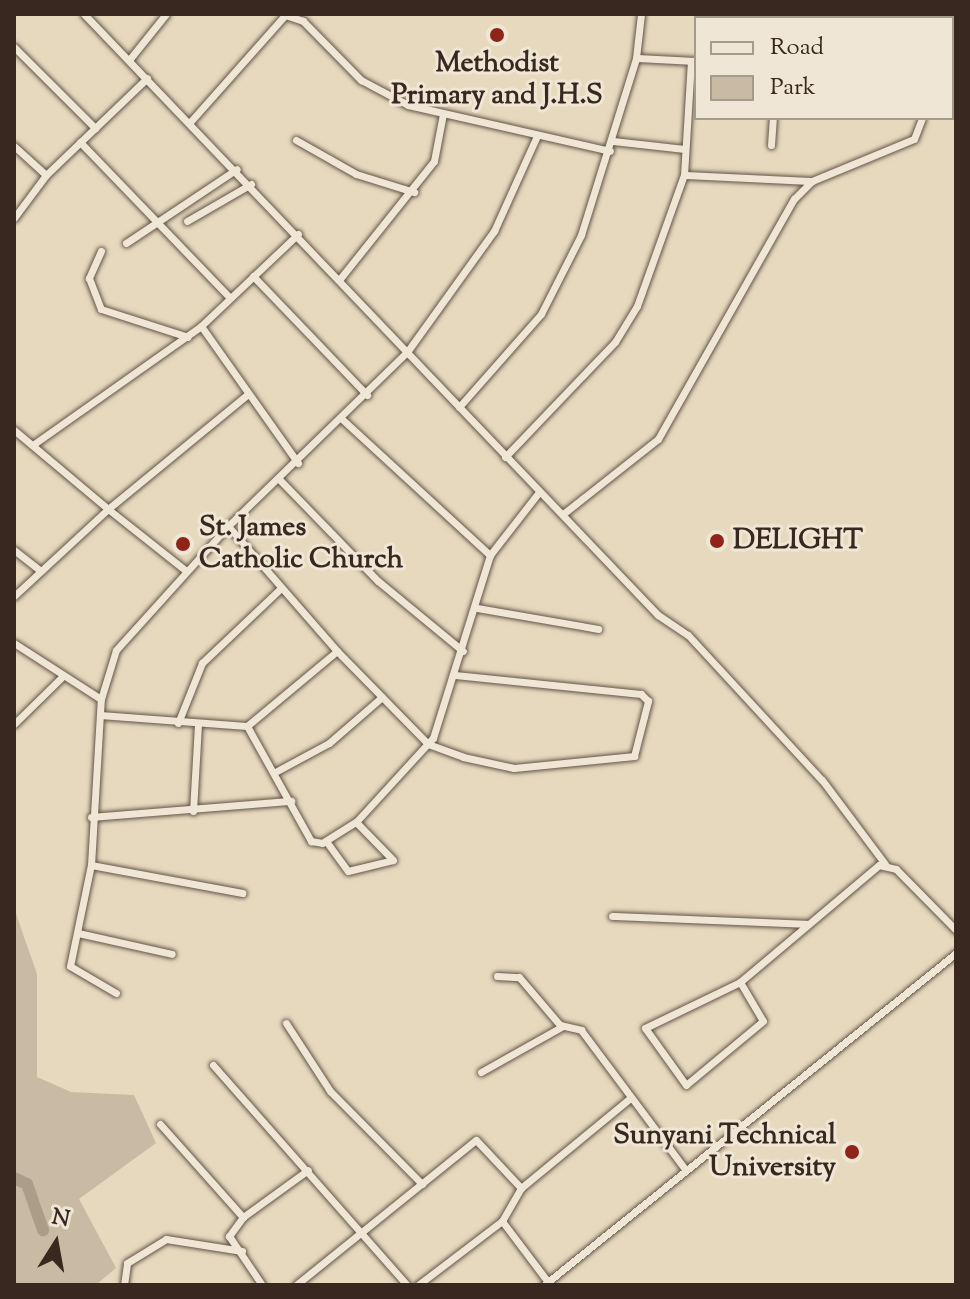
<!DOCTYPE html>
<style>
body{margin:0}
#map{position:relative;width:970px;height:1299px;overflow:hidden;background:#e6d9be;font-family:"Sorts Mill Goudy",serif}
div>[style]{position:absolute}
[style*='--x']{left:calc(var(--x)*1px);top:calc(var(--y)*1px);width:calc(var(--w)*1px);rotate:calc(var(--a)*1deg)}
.green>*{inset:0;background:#c9bba3}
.river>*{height:12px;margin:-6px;padding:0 6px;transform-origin:6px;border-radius:6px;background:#ab9d88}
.roads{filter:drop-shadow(0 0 2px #645447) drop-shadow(0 0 2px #645447)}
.minor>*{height:7px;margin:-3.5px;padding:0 3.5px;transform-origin:3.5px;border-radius:3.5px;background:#efe6d5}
.dots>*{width:22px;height:22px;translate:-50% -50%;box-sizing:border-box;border:4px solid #efe6d5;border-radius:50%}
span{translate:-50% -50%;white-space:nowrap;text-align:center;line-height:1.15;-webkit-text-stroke:6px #efe6d5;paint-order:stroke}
.poi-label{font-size:28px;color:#39281f;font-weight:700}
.left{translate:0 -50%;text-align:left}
.right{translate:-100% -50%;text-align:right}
.frame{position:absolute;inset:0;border:16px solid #39281f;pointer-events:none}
.legend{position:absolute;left:694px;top:16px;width:260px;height:104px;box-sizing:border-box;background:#efe6d5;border:2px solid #a69a8c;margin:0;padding:10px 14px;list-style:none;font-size:24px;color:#39281f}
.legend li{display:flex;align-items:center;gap:16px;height:40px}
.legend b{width:40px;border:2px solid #a69a8c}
.north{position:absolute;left:16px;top:1203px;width:80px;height:80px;-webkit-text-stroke:6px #efe6d5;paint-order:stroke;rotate:11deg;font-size:22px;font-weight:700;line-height:32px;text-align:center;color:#39281f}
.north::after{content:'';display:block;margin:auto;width:28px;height:36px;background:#39281f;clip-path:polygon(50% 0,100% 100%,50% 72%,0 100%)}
</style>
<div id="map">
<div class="green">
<div style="clip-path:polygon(14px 908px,37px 974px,37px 1077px,71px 1092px,134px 1095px,156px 1143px,79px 1199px,116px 1268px,96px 1285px,14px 1285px)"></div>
</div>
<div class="river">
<div style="--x:14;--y:1178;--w:14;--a:25"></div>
<div style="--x:27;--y:1184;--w:49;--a:70.8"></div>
</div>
<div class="roads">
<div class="minor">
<div style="--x:84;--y:14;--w:831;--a:46.32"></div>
<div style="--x:658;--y:615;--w:36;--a:34"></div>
<div style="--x:688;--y:635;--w:197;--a:47.3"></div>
<div style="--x:822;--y:780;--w:105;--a:53.1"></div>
<div style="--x:710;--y:14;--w:4;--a:90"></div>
<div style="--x:762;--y:18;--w:4;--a:-90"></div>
<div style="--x:936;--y:18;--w:6;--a:-45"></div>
<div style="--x:14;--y:47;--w:115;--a:45"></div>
<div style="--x:636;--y:58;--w:60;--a:2.9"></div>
<div style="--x:129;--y:60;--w:59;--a:-51.2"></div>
<div style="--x:191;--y:121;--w:142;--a:-48.4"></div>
<div style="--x:285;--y:15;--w:19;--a:18"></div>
<div style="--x:303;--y:21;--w:83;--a:45.5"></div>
<div style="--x:361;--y:80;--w:53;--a:28"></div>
<div style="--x:408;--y:105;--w:207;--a:12.8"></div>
<div style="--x:296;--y:140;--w:69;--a:29.5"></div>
<div style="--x:356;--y:174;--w:61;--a:17.2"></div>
<div style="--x:613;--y:141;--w:72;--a:6.3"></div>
<div style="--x:80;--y:142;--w:216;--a:46.1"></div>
<div style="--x:771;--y:145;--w:27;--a:-86"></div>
<div style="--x:14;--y:146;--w:43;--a:42.2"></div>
<div style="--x:684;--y:175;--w:128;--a:2.7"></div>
<div style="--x:14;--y:218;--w:54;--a:-53.3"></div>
<div style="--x:46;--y:175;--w:140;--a:-43.8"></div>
<div style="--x:187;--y:221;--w:74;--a:-30"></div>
<div style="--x:298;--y:234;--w:134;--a:136.5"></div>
<div style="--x:201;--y:326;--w:168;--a:54.7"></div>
<div style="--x:126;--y:243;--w:133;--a:-33.7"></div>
<div style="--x:101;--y:251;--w:30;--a:114"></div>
<div style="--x:89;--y:278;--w:33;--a:69"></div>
<div style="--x:101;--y:309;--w:91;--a:17.8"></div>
<div style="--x:253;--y:276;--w:165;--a:46.2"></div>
<div style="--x:339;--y:280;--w:152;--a:-51.4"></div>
<div style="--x:434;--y:161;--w:48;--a:-79.2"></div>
<div style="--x:459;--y:407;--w:124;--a:-48.6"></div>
<div style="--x:541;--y:314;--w:89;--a:-63.1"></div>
<div style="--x:581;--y:235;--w:185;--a:-72.7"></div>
<div style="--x:636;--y:58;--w:44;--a:-83.5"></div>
<div style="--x:343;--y:420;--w:200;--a:42.6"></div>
<div style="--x:14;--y:430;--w:123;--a:40"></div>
<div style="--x:108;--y:509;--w:128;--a:137.2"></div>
<div style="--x:34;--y:444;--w:204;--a:-35.2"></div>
<div style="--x:505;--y:457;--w:159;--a:-46.3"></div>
<div style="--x:615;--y:342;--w:42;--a:-58.6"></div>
<div style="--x:637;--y:306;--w:139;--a:-70.3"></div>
<div style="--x:684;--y:175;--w:113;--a:-86.5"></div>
<div style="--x:279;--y:479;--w:142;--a:45.9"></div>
<div style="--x:378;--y:581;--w:110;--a:39.5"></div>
<div style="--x:563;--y:514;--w:121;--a:-38.3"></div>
<div style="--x:658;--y:439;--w:276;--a:-60.5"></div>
<div style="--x:794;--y:199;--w:25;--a:-45"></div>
<div style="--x:812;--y:181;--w:110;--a:-22.4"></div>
<div style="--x:914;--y:139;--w:22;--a:-69"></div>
<div style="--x:228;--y:526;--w:166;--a:48.9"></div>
<div style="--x:14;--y:550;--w:34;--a:38"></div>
<div style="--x:185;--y:570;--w:98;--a:-141.6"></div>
<div style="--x:108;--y:509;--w:180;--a:-39.4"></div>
<div style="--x:477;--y:608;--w:123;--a:9.8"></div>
<div style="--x:14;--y:643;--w:103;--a:32.8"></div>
<div style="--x:100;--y:715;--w:147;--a:4.3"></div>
<div style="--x:247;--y:726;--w:117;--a:-39.8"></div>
<div style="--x:337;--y:651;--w:130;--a:45.6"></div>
<div style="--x:428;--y:744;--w:37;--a:20"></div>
<div style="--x:463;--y:757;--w:52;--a:12.2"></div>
<div style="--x:514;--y:768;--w:121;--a:-5.7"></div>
<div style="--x:634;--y:756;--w:57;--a:-75.7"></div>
<div style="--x:648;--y:701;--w:10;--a:-135"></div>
<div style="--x:641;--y:694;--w:187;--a:-174.2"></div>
<div style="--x:178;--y:723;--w:65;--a:-68.2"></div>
<div style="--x:202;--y:663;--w:108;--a:-43.5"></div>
<div style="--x:14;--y:724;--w:66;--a:-44.4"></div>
<div style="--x:247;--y:726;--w:132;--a:60.9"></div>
<div style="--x:311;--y:841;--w:11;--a:10"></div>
<div style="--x:322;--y:843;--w:40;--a:-32"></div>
<div style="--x:356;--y:822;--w:114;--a:-47.5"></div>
<div style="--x:433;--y:738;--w:192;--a:-72.7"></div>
<div style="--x:490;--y:555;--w:80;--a:-52.1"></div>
<div style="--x:277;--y:771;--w:59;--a:-28.3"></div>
<div style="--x:329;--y:743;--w:70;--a:-41"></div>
<div style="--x:193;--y:811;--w:87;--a:-86.7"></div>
<div style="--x:91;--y:817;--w:201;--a:-4.6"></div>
<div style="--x:356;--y:822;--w:53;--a:45.8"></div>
<div style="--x:326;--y:841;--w:37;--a:54"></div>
<div style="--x:348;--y:871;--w:46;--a:-13.7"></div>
<div style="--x:91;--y:865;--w:154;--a:10.5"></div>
<div style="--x:612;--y:916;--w:195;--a:2.3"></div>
<div style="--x:78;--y:933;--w:96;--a:12.6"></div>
<div style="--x:497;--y:976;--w:22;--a:3"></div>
<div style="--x:519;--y:977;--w:63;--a:49.5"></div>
<div style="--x:560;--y:1025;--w:22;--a:13"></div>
<div style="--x:581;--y:1030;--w:174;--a:53.2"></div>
<div style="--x:740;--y:982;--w:45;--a:59.5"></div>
<div style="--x:763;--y:1021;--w:100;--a:140.3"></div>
<div style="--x:686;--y:1085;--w:70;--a:-125.7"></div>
<div style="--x:645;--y:1028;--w:106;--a:-25.8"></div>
<div style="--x:740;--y:982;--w:182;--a:-40.1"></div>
<div style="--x:879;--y:865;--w:17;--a:13"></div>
<div style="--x:896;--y:869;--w:86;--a:45.5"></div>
<div style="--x:116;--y:993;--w:53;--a:-149.6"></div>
<div style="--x:70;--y:966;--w:103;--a:-78.3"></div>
<div style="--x:91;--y:865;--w:166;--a:-86.6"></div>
<div style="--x:101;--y:699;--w:51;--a:-73"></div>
<div style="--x:116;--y:650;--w:167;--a:-47.9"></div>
<div style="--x:228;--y:526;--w:250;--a:-44.2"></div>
<div style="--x:407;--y:352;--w:149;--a:-54.3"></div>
<div style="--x:494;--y:231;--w:102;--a:-65.7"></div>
<div style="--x:286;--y:1023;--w:81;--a:57.1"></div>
<div style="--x:330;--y:1091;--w:131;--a:45.3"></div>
<div style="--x:213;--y:1065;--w:293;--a:48.6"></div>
<div style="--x:481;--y:1072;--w:94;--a:-29.3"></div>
<div style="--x:160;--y:1124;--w:125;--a:48.3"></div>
<div style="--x:243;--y:1217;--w:24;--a:126"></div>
<div style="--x:229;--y:1236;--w:59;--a:56"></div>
<div style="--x:521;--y:1188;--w:140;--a:-39.5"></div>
<div style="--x:521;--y:1188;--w:38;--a:120"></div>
<div style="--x:502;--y:1221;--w:76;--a:53"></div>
<div style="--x:243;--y:1217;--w:80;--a:-35.9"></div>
<div style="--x:124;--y:1285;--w:22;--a:-82"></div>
<div style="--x:127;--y:1263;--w:46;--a:-31.6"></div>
<div style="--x:166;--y:1239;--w:77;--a:9"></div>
<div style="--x:296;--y:1285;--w:231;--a:-38.9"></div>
<div style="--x:476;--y:1140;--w:66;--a:46.8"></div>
<div style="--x:418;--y:1285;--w:106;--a:-37.3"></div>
<div style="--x:544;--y:1285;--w:529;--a:-38.86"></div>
</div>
</div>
<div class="dots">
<div style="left:497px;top:35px;background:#8f2418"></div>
<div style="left:717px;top:541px;background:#8f2418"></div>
<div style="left:183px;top:544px;background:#8f2418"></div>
<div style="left:852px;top:1152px;background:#8f2418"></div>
</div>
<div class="poi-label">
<span style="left:497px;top:80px">Methodist<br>Primary and J.H.S</span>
<span class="left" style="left:199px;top:544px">St. James<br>Catholic Church</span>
<span class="left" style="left:733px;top:541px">DELIGHT</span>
<span class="right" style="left:836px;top:1152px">Sunyani Technical<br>University</span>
</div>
<div class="frame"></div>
<ul class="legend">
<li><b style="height:10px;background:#efe6d5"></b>Road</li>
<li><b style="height:22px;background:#c9bba3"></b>Park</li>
</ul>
<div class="north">N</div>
</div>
